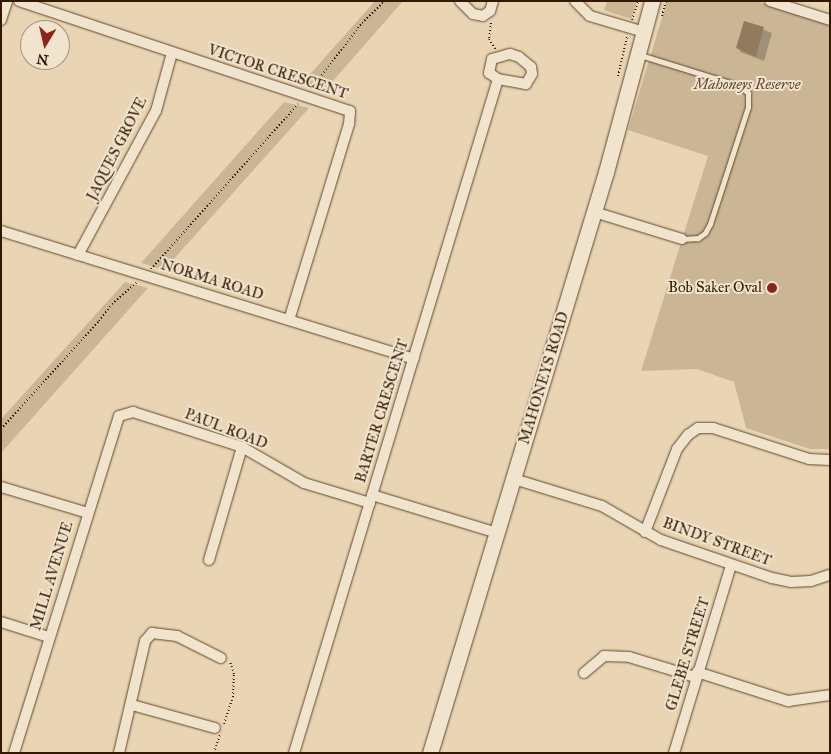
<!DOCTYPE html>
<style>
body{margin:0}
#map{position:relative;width:831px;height:754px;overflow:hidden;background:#e9d5b4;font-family:"IM FELL Great Primer",serif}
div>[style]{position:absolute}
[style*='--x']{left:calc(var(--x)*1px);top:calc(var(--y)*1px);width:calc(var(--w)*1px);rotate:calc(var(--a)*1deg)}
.green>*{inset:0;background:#cab595}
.shadow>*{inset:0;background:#0003}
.building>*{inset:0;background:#927a5e}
.path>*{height:2px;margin-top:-1px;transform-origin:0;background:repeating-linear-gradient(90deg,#331800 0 1px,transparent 0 3.5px)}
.roads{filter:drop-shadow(0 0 1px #60472d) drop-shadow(0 0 1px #60472d)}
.service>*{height:5px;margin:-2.5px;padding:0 2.5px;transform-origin:2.5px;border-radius:2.5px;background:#f1e4ce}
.minor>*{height:10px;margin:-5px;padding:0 5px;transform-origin:5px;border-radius:5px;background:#f1e4ce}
.secondary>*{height:15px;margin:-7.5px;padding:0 7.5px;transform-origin:7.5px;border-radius:7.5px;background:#f1e4ce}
.dots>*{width:14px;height:14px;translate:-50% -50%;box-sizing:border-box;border:2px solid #f1e4ce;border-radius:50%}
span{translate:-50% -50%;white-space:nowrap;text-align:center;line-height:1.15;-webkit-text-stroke:4px #f1e4ce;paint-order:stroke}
.street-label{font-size:15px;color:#331800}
.park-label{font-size:15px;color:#60472d;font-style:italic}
.poi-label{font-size:15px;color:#331800}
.right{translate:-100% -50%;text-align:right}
.frame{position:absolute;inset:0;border:2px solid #331800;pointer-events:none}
.north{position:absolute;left:20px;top:20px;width:50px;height:50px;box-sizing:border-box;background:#f1e4ce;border:1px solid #a5927c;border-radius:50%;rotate:189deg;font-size:14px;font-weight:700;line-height:20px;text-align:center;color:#331800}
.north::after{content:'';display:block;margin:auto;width:18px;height:22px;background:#8f2418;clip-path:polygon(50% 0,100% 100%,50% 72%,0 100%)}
</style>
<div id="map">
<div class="green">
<div style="clip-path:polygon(375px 1px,403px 1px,325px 90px,303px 82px)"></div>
<div style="clip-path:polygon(607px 1px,637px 1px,631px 19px,604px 10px)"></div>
<div style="clip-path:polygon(667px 1px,757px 1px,830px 25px,830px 449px,810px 449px,746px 428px,734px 382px,697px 369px,641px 371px,708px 156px,628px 130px)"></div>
<div style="clip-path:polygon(284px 102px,309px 108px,164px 270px,141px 263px)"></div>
<div style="clip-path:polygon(125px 282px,148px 288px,1px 453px,1px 419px)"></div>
</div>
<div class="shadow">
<div style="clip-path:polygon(745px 22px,772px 33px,764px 61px,740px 52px)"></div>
</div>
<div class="building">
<div style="clip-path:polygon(744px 21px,764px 27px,756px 57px,736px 48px)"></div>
</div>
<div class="path">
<div style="--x:662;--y:16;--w:16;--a:-75"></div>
<div style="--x:632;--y:20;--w:20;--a:-72"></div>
<div style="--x:491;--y:23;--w:16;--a:97"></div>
<div style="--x:489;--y:39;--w:12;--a:59"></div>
<div style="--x:618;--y:76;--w:40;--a:-77"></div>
<div style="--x:311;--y:89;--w:83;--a:-52.3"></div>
<div style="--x:362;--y:23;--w:32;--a:-44"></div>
<div style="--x:151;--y:269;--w:221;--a:-48.3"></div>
<div style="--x:1;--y:429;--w:146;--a:-47.8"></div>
<div style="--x:99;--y:321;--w:21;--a:-53"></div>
<div style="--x:112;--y:304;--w:33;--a:-41"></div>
<div style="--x:224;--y:724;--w:28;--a:-72"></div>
<div style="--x:233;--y:697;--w:23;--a:-88"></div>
<div style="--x:234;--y:674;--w:13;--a:-108"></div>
<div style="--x:214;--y:753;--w:19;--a:-72"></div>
</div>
<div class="roads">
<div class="service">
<div style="--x:640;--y:55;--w:105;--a:17.2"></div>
<div style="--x:740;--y:86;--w:11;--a:41"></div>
<div style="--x:748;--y:93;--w:14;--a:90"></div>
<div style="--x:748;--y:107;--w:123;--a:108"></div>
<div style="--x:710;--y:224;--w:10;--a:119"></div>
<div style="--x:705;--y:233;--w:9;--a:144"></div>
<div style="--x:698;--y:238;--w:16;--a:176"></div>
</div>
<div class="minor">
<div style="--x:19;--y:1;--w:349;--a:18.4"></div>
<div style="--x:350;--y:111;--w:13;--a:94"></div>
<div style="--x:349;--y:124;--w:205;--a:107"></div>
<div style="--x:460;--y:1;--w:18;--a:45"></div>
<div style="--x:473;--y:14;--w:10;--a:11"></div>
<div style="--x:483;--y:16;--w:9;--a:-36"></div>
<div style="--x:490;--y:11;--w:10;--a:-73"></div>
<div style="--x:575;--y:1;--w:21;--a:45"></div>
<div style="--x:590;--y:16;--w:56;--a:16.5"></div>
<div style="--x:770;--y:1;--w:63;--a:17.6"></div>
<div style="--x:1;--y:20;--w:20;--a:-72"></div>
<div style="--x:510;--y:54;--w:9;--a:18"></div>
<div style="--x:519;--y:57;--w:16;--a:40"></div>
<div style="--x:531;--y:67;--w:7;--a:82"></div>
<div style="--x:532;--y:74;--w:12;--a:121"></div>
<div style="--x:526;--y:84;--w:28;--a:-170"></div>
<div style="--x:498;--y:79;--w:11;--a:-146"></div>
<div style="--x:489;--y:73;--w:14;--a:-78"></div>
<div style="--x:492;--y:59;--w:19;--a:-16"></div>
<div style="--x:594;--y:212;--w:92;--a:17.1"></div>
<div style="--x:1;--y:231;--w:432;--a:17.2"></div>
<div style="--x:78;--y:255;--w:164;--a:-61.6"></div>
<div style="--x:156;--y:111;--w:60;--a:-74.6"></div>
<div style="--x:514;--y:479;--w:92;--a:17.1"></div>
<div style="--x:602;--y:506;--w:68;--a:30"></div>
<div style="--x:661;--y:540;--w:117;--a:18.9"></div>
<div style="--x:772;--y:578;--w:19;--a:12"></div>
<div style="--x:791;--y:582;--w:20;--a:-3"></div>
<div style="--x:811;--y:581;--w:20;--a:-18"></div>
<div style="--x:1;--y:487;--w:91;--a:16.6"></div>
<div style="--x:372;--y:495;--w:131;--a:16.9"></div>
<div style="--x:645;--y:532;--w:89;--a:-68.9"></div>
<div style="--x:677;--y:449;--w:18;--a:-52"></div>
<div style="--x:688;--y:435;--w:12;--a:-35"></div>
<div style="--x:698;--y:428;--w:15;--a:0"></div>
<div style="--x:713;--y:428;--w:101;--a:17.9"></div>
<div style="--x:809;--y:459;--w:21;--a:3"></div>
<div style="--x:209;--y:560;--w:118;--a:-73.7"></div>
<div style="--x:1;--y:622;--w:50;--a:17.4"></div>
<div style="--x:697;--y:672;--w:96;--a:17.7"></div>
<div style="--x:788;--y:701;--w:42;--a:-8.1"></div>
<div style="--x:584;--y:673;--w:26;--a:-40"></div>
<div style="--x:604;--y:656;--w:25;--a:2"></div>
<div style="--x:629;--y:657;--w:69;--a:16.9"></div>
<div style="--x:132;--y:705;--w:86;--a:15.5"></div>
<div style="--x:14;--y:753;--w:353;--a:-72.7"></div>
<div style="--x:119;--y:416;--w:15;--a:-16"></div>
<div style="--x:133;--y:412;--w:114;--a:17.8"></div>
<div style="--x:242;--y:447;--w:72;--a:30.1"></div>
<div style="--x:304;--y:483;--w:69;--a:16.9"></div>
<div style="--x:119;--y:753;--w:115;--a:-76.9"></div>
<div style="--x:145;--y:641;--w:11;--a:-49"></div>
<div style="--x:152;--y:633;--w:25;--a:7"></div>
<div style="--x:177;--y:636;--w:49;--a:26.6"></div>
<div style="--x:294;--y:753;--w:704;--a:-73.16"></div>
<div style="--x:674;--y:753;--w:196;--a:-73.1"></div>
</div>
<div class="secondary">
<div style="--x:430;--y:753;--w:607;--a:-73.15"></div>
<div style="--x:606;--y:172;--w:177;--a:-74.9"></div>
</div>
</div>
<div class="dots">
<div style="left:772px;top:288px;background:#8f2418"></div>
</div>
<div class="street-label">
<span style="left:278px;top:72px;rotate:18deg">VICTOR CRESCENT</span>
<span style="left:117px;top:149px;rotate:-63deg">JAQUES GROVE</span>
<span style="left:212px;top:280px;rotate:17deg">NORMA ROAD</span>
<span style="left:544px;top:378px;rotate:-73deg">MAHONEYS ROAD</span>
<span style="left:382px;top:411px;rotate:-73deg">BARTER CRESCENT</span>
<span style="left:226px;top:429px;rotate:21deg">PAUL ROAD</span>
<span style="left:717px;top:542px;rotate:20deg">BINDY STREET</span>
<span style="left:52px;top:576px;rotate:-73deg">MILL AVENUE</span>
<span style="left:688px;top:654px;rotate:-73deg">GLEBE STREET</span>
</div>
<div class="park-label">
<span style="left:747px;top:85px">Mahoneys Reserve</span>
</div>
<div class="poi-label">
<span class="right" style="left:762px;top:288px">Bob Saker Oval</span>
</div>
<div class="frame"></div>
<div class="north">N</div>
</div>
